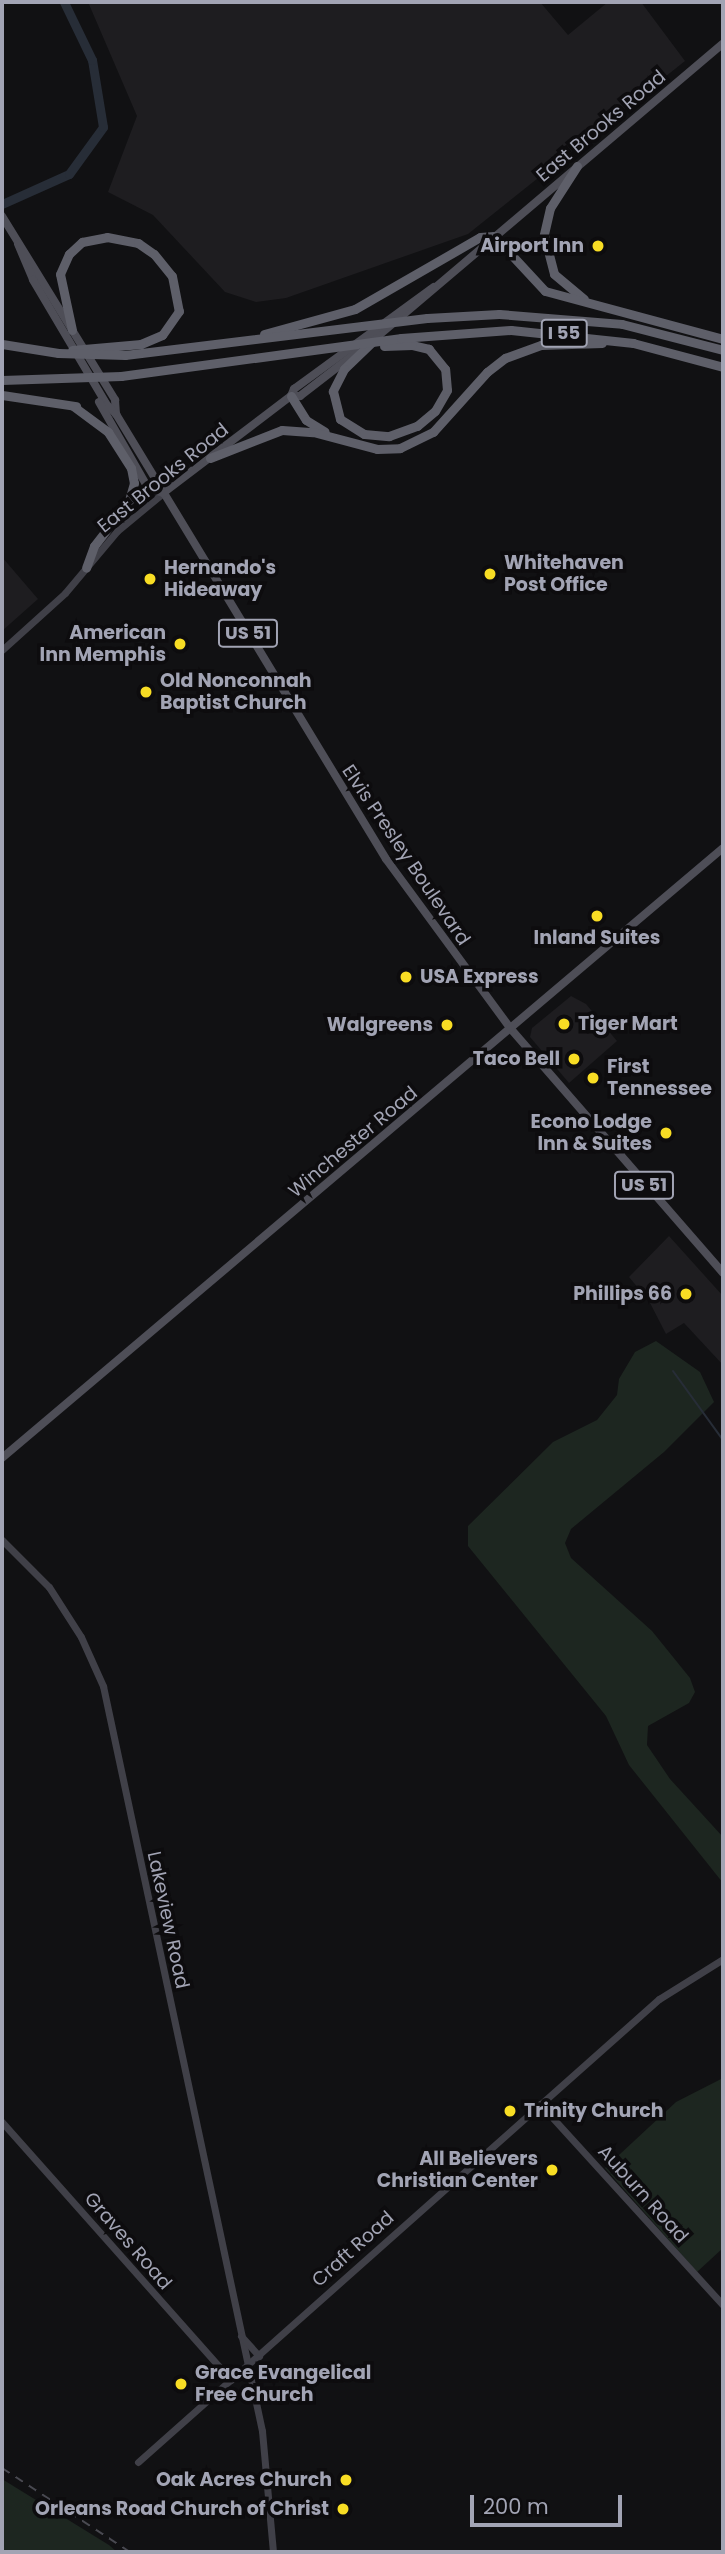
<!DOCTYPE html>
<style>
body{margin:0}
#map{position:relative;width:725px;height:2554px;overflow:hidden;background:#111113;font-family:Poppins,sans-serif}
div>[style]{position:absolute}
[style*='--x']{left:calc(var(--x)*1px);top:calc(var(--y)*1px);width:calc(var(--w)*1px);rotate:calc(var(--a)*1deg)}
.built>*{inset:0;background:#1e1d20}
.green>*{inset:0;background:#1d2620}
.stream>*{height:2px;margin:-1px;padding:0 1px;transform-origin:1px;border-radius:1px;background:#272d37}
.river>*{height:9px;margin:-4.5px;padding:0 4.5px;transform-origin:4.5px;border-radius:4.5px;background:#272d37}
.secondary>*{height:7px;margin:-3.5px;padding:0 3.5px;transform-origin:3.5px;border-radius:3.5px;background:#404048}
.primary>*{height:8px;margin:-4px;padding:0 4px;transform-origin:4px;border-radius:4px;background:#4e4e57}
.highway>*{height:9px;margin:-4.5px;padding:0 4.5px;transform-origin:4.5px;border-radius:4.5px;background:#5e5f69}
.rail>*{height:2px;margin-top:-1px;transform-origin:0;background:repeating-linear-gradient(90deg,#494951 0 9px,transparent 0 16px)}
.dots>*{width:19px;height:19px;translate:-50% -50%;box-sizing:border-box;border:4px solid #0d0c0e;border-radius:50%}
span{translate:-50% -50%;white-space:nowrap;text-align:center;line-height:1.15;-webkit-text-stroke:7px #0d0c0e;paint-order:stroke}
.shield-label span{padding:2px 5px;background:#0d0c0e;border:2px solid;border-radius:5px;-webkit-text-stroke-width:0}
.shield-label{font-size:18px;color:#a2a4b4;font-weight:700}
.street-label{font-size:19px;color:#a2a4b4}
.poi-label{font-size:19px;color:#a2a4b4;font-weight:700}
.right{translate:-100% -50%;text-align:right}
.left{translate:0 -50%;text-align:left}
.frame{position:absolute;inset:0;border:4px solid #a2a4b4;pointer-events:none}
.scale{position:absolute;left:470px;top:2495px;width:152px;height:32px;box-sizing:border-box;border:4px solid #a2a4b4;border-top:0;padding-left:9px;font-size:21px;line-height:24px;white-space:nowrap;color:#a2a4b4;-webkit-text-stroke:5px #0d0c0e;paint-order:stroke}
</style>
<div id="map">
<div class="built">
<div style="clip-path:polygon(88px 2px,540px 2px,568px 35px,608px 2px,641px 2px,685px 61px,468px 234px,286px 298px,256px 302px,225px 292px,153px 215px,108px 192px,137px 116px)"></div>
<div style="clip-path:polygon(2px 557px,38px 599px,2px 631px)"></div>
<div style="clip-path:polygon(571px 996px,586px 1004px,617px 1041px,569px 1083px,530px 1037px,532px 1028px)"></div>
<div style="clip-path:polygon(669px 1236px,723px 1296px,723px 1365px,684px 1323px,666px 1334px,649px 1301px,629px 1277px)"></div>
</div>
<div class="green">
<div style="clip-path:polygon(656px 1341px,700px 1372px,714px 1402px,664px 1452px,571px 1529px,565px 1543px,571px 1558px,652px 1631px,690px 1678px,695px 1692px,689px 1703px,648px 1726px,647px 1745px,670px 1779px,723px 1837px,723px 1883px,629px 1765px,606px 1716px,468px 1546px,468px 1526px,553px 1442px,597px 1420px,617px 1395px,619px 1379px,635px 1352px)"></div>
<div style="clip-path:polygon(723px 2078px,723px 2248px,697px 2272px,605px 2168px,676px 2102px)"></div>
<div style="clip-path:polygon(2px 2479px,109px 2545px,117px 2552px,2px 2552px)"></div>
</div>
<div class="stream">
<div style="--x:673;--y:1371;--w:85;--a:54.1"></div>
</div>
<div class="river">
<div style="--x:2;--y:204;--w:73;--a:-24.1"></div>
<div style="--x:69;--y:174;--w:58;--a:-54.1"></div>
<div style="--x:103;--y:127;--w:68;--a:-99.3"></div>
<div style="--x:92;--y:60;--w:64;--a:-115.8"></div>
</div>
<div class="secondary">
<div style="--x:2;--y:650;--w:85;--a:-42.1"></div>
<div style="--x:65;--y:593;--w:81;--a:-50"></div>
<div style="--x:117;--y:531;--w:60;--a:-39.6"></div>
<div style="--x:2;--y:1540;--w:66;--a:45"></div>
<div style="--x:49;--y:1587;--w:59;--a:57.4"></div>
<div style="--x:81;--y:1637;--w:54;--a:65.8"></div>
<div style="--x:103;--y:1686;--w:762;--a:77.95"></div>
<div style="--x:262;--y:2431;--w:121;--a:84.8"></div>
<div style="--x:540;--y:2104;--w:272;--a:47.7"></div>
<div style="--x:2;--y:2122;--w:345;--a:48.4"></div>
<div style="--x:241;--y:2336;--w:27;--a:48"></div>
<div style="--x:138;--y:2462;--w:697;--a:-41.63"></div>
<div style="--x:659;--y:1999;--w:75;--a:-32"></div>
</div>
<div class="primary">
<div style="--x:2;--y:216;--w:216;--a:58.4"></div>
<div style="--x:115;--y:400;--w:14;--a:86"></div>
<div style="--x:18;--y:244;--w:39;--a:67"></div>
<div style="--x:33;--y:280;--w:145;--a:59.4"></div>
<div style="--x:107;--y:405;--w:13;--a:45"></div>
<div style="--x:116;--y:414;--w:521;--a:58.75"></div>
<div style="--x:386;--y:859;--w:211;--a:53.7"></div>
<div style="--x:511;--y:1029;--w:323;--a:49"></div>
<div style="--x:371;--y:342;--w:461;--a:-40.3"></div>
<div style="--x:291;--y:396;--w:9;--a:0"></div>
<div style="--x:300;--y:396;--w:72;--a:-37.7"></div>
<div style="--x:99;--y:402;--w:99;--a:60.3"></div>
<div style="--x:148;--y:488;--w:16;--a:18"></div>
<div style="--x:163;--y:493;--w:161;--a:-37.2"></div>
<div style="--x:291;--y:396;--w:8;--a:-67"></div>
<div style="--x:294;--y:389;--w:173;--a:-36.1"></div>
<div style="--x:2;--y:1458;--w:944;--a:-40.23"></div>
</div>
<div class="highway">
<div style="--x:577;--y:166;--w:50;--a:122.7"></div>
<div style="--x:550;--y:208;--w:28;--a:103"></div>
<div style="--x:544;--y:235;--w:40;--a:75.6"></div>
<div style="--x:554;--y:274;--w:39;--a:40"></div>
<div style="--x:72;--y:330;--w:57;--a:-102.1"></div>
<div style="--x:60;--y:274;--w:22;--a:-66"></div>
<div style="--x:69;--y:254;--w:18;--a:-43"></div>
<div style="--x:82;--y:242;--w:25;--a:-11"></div>
<div style="--x:107;--y:237;--w:32;--a:11"></div>
<div style="--x:138;--y:243;--w:19;--a:35"></div>
<div style="--x:154;--y:254;--w:28;--a:51"></div>
<div style="--x:172;--y:276;--w:36;--a:79"></div>
<div style="--x:179;--y:311;--w:29;--a:125"></div>
<div style="--x:162;--y:335;--w:23;--a:157"></div>
<div style="--x:141;--y:344;--w:69;--a:175"></div>
<div style="--x:264;--y:334;--w:94;--a:-15.4"></div>
<div style="--x:355;--y:309;--w:144;--a:-29.9"></div>
<div style="--x:480;--y:237;--w:14;--a:-4"></div>
<div style="--x:494;--y:236;--w:75;--a:47.2"></div>
<div style="--x:545;--y:291;--w:184;--a:15.1"></div>
<div style="--x:372;--y:342;--w:39;--a:136"></div>
<div style="--x:344;--y:369;--w:25;--a:117"></div>
<div style="--x:333;--y:391;--w:29;--a:76"></div>
<div style="--x:340;--y:419;--w:28;--a:32"></div>
<div style="--x:364;--y:434;--w:25;--a:5"></div>
<div style="--x:389;--y:436;--w:30;--a:-20"></div>
<div style="--x:417;--y:426;--w:23;--a:-40"></div>
<div style="--x:435;--y:411;--w:24;--a:-60"></div>
<div style="--x:447;--y:390;--w:21;--a:-95"></div>
<div style="--x:445;--y:369;--w:26;--a:-129"></div>
<div style="--x:429;--y:349;--w:17;--a:-167"></div>
<div style="--x:412;--y:345;--w:28;--a:178"></div>
<div style="--x:2;--y:344;--w:57;--a:9.1"></div>
<div style="--x:58;--y:353;--w:67;--a:1.7"></div>
<div style="--x:125;--y:355;--w:304;--a:-7"></div>
<div style="--x:427;--y:318;--w:72;--a:-3.2"></div>
<div style="--x:499;--y:314;--w:123;--a:4.6"></div>
<div style="--x:622;--y:324;--w:104;--a:14.4"></div>
<div style="--x:2;--y:380;--w:119;--a:-1.9"></div>
<div style="--x:121;--y:376;--w:283;--a:-7.7"></div>
<div style="--x:401;--y:338;--w:110;--a:-4.2"></div>
<div style="--x:511;--y:330;--w:123;--a:6.1"></div>
<div style="--x:633;--y:343;--w:93;--a:14.9"></div>
<div style="--x:2;--y:395;--w:75;--a:8.5"></div>
<div style="--x:291;--y:396;--w:28;--a:58"></div>
<div style="--x:306;--y:420;--w:22;--a:32"></div>
<div style="--x:73;--y:406;--w:44;--a:36.6"></div>
<div style="--x:108;--y:432;--w:43;--a:57.4"></div>
<div style="--x:131;--y:468;--w:15;--a:79"></div>
<div style="--x:134;--y:483;--w:19;--a:106"></div>
<div style="--x:129;--y:501;--w:57;--a:127.9"></div>
<div style="--x:94;--y:546;--w:23;--a:110"></div>
<div style="--x:210;--y:458;--w:77;--a:-21.3"></div>
<div style="--x:282;--y:430;--w:31;--a:4"></div>
<div style="--x:313;--y:432;--w:66;--a:14.9"></div>
<div style="--x:377;--y:449;--w:23;--a:-2"></div>
<div style="--x:400;--y:448;--w:37;--a:-26"></div>
<div style="--x:433;--y:432;--w:81;--a:-48"></div>
<div style="--x:487;--y:372;--w:23;--a:-38"></div>
<div style="--x:505;--y:358;--w:38;--a:-20"></div>
<div style="--x:541;--y:345;--w:61;--a:-1.9"></div>
</div>
<div class="rail">
<div style="--x:2;--y:2468;--w:153;--a:33.3"></div>
</div>
<div class="dots">
<div style="left:598px;top:246px;background:#f8dd24"></div>
<div style="left:490px;top:574px;background:#f8dd24"></div>
<div style="left:150px;top:579px;background:#f8dd24"></div>
<div style="left:180px;top:644px;background:#f8dd24"></div>
<div style="left:146px;top:692px;background:#f8dd24"></div>
<div style="left:597px;top:916px;background:#f8dd24"></div>
<div style="left:406px;top:977px;background:#f8dd24"></div>
<div style="left:564px;top:1024px;background:#f8dd24"></div>
<div style="left:447px;top:1025px;background:#f8dd24"></div>
<div style="left:574px;top:1059px;background:#f8dd24"></div>
<div style="left:593px;top:1078px;background:#f8dd24"></div>
<div style="left:666px;top:1133px;background:#f8dd24"></div>
<div style="left:686px;top:1294px;background:#f8dd24"></div>
<div style="left:510px;top:2111px;background:#f8dd24"></div>
<div style="left:552px;top:2170px;background:#f8dd24"></div>
<div style="left:181px;top:2384px;background:#f8dd24"></div>
<div style="left:346px;top:2480px;background:#f8dd24"></div>
<div style="left:343px;top:2509px;background:#f8dd24"></div>
</div>
<div class="shield-label">
<span style="left:564px;top:333px">I 55</span>
<span style="left:248px;top:633px">US 51</span>
<span style="left:644px;top:1185px">US 51</span>
</div>
<div class="street-label">
<span style="left:601px;top:126px;rotate:-40deg">East Brooks Road</span>
<span style="left:163px;top:478px;rotate:-39deg">East Brooks Road</span>
<span style="left:406px;top:855px;rotate:56deg">Elvis Presley Boulevard</span>
<span style="left:353px;top:1142px;rotate:-40deg">Winchester Road</span>
<span style="left:168px;top:1920px;rotate:78deg">Lakeview Road</span>
<span style="left:643px;top:2194px;rotate:48deg">Auburn Road</span>
<span style="left:128px;top:2241px;rotate:49deg">Graves Road</span>
<span style="left:353px;top:2249px;rotate:-42deg">Craft Road</span>
</div>
<div class="poi-label">
<span class="right" style="left:584px;top:246px">Airport Inn</span>
<span class="left" style="left:504px;top:574px">Whitehaven<br>Post Office</span>
<span class="left" style="left:164px;top:579px">Hernando's<br>Hideaway</span>
<span class="right" style="left:166px;top:644px">American<br>Inn Memphis</span>
<span class="left" style="left:160px;top:692px">Old Nonconnah<br>Baptist Church</span>
<span style="left:597px;top:938px">Inland Suites</span>
<span class="left" style="left:420px;top:977px">USA Express</span>
<span class="left" style="left:578px;top:1024px">Tiger Mart</span>
<span class="right" style="left:433px;top:1025px">Walgreens</span>
<span class="right" style="left:560px;top:1059px">Taco Bell</span>
<span class="left" style="left:607px;top:1078px">First<br>Tennessee</span>
<span class="right" style="left:652px;top:1133px">Econo Lodge<br>Inn &amp; Suites</span>
<span class="right" style="left:672px;top:1294px">Phillips 66</span>
<span class="left" style="left:524px;top:2111px">Trinity Church</span>
<span class="right" style="left:538px;top:2170px">All Believers<br>Christian Center</span>
<span class="left" style="left:195px;top:2384px">Grace Evangelical<br>Free Church</span>
<span class="right" style="left:332px;top:2480px">Oak Acres Church</span>
<span class="right" style="left:329px;top:2509px">Orleans Road Church of Christ</span>
</div>
<div class="frame"></div>
<div class="scale">200 m</div>
</div>
